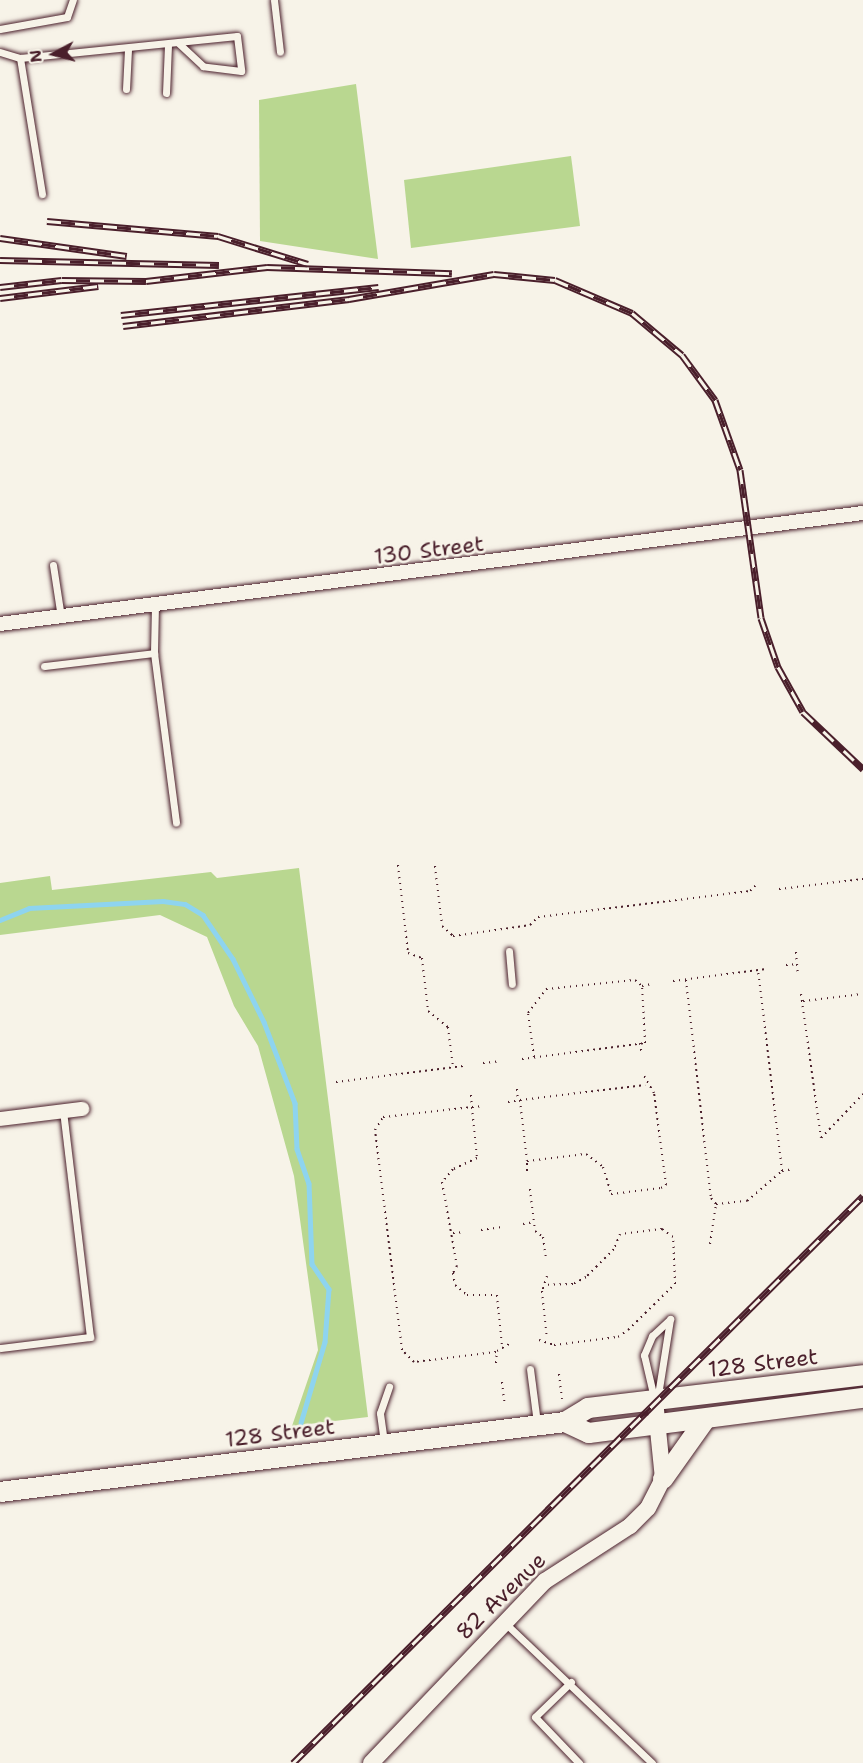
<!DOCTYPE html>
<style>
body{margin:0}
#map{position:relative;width:863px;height:1763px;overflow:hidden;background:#f7f3e8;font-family:"Shantell Sans",sans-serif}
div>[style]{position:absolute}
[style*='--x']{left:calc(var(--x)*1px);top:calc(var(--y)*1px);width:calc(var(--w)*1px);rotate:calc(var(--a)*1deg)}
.green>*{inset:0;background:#b9d790}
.stream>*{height:4.5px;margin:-2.25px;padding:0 2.25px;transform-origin:2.25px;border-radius:2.25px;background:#8ed4ef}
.path>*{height:2px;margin-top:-1px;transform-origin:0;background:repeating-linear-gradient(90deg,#4a1f2b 0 1.5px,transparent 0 6px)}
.roads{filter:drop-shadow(0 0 2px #4a1f2b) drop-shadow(0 0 2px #4a1f2b)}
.service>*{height:7px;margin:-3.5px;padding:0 3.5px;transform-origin:3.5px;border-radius:3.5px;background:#f7f3e8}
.minor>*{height:14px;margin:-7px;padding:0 7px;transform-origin:7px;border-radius:7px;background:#f7f3e8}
.tertiary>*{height:16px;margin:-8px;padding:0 8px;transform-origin:8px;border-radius:8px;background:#f7f3e8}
.secondary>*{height:20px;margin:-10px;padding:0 10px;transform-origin:10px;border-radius:10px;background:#f7f3e8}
.rail>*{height:7px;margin-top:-3.5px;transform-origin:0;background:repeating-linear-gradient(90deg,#f7f3e8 0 14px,#4a1f2b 0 28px);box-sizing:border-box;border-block:2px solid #4a1f2b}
span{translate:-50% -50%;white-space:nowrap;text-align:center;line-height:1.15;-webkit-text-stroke:5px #f7f3e8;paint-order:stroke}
.street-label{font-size:22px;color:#4a1f2b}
.north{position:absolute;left:24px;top:24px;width:60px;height:60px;-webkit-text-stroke:4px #f7f3e8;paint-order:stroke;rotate:263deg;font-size:16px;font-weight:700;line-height:24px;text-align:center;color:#4a1f2b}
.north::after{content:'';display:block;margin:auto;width:21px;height:27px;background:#4a1f2b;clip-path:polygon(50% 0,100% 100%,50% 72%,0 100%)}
</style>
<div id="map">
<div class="green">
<div style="clip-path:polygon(356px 84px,378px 259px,260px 241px,259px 100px)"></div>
<div style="clip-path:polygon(571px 156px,580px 226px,411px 248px,404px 180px)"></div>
<div style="clip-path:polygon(299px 868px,368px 1417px,292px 1426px,318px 1350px,294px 1176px,258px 1046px,234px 1006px,207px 937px,160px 915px,0 935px,0 883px,50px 876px,52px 890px,211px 872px,217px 878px)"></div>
</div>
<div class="stream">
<div style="--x:0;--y:920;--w:31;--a:-22"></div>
<div style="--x:29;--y:908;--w:134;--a:-3"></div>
<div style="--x:163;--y:901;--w:22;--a:8"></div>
<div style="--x:185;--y:904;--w:21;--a:31"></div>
<div style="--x:203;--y:915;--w:53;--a:55.7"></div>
<div style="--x:233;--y:959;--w:70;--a:63.8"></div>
<div style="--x:264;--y:1022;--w:87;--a:69.1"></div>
<div style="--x:295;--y:1103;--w:46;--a:87.5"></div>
<div style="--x:297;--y:1149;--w:36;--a:71"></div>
<div style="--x:309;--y:1183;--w:81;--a:87.9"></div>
<div style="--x:312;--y:1264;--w:30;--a:56"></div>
<div style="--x:329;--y:1289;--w:53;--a:94.3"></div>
<div style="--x:325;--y:1342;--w:84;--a:106.5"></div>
</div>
<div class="path">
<div style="--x:398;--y:865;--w:89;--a:83.5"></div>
<div style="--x:408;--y:953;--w:15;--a:20"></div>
<div style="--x:422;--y:958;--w:53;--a:83.5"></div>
<div style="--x:428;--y:1011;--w:26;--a:39"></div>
<div style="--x:448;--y:1027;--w:40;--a:82.9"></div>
<div style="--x:435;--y:866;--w:60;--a:83.3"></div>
<div style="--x:442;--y:926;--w:15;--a:42"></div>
<div style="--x:453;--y:936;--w:78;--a:-8.1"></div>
<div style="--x:530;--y:925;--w:11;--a:-45"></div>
<div style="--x:538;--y:917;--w:214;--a:-7"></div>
<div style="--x:750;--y:891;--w:8;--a:-45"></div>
<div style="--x:779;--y:889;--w:85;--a:-6.8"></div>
<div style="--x:796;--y:952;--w:23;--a:85"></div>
<div style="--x:786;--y:965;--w:11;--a:-5"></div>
<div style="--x:686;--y:980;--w:219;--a:83.5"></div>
<div style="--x:711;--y:1198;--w:8;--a:50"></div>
<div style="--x:716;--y:1204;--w:31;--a:-6"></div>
<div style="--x:747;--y:1201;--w:46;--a:-40.6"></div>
<div style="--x:782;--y:1171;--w:202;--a:-96.8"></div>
<div style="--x:673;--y:981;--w:95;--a:-7.3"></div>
<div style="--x:801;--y:994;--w:145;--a:82.1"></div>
<div style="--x:821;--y:1138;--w:61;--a:-46.3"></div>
<div style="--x:803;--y:1001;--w:60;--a:-6.7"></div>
<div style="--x:640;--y:1043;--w:12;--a:81"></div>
<div style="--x:534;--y:1057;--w:44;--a:-97.8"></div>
<div style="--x:528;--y:1013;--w:30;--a:-53"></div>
<div style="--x:546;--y:989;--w:89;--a:-5.8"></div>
<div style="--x:635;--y:980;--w:8;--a:40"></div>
<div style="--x:522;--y:1059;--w:124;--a:-7.4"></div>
<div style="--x:645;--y:1043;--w:57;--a:-93"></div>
<div style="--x:642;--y:986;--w:9;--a:-13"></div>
<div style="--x:483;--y:1063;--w:18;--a:-6"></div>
<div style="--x:336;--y:1082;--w:128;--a:-7.2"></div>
<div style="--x:517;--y:1089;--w:12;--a:85"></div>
<div style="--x:471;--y:1095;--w:12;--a:85"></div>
<div style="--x:472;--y:1107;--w:11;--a:-5"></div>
<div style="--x:520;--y:1100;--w:126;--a:-6.8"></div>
<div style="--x:508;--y:1102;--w:12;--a:-9"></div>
<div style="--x:520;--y:1100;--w:61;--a:83.5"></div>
<div style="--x:527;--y:1161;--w:59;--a:-6.8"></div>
<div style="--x:586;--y:1154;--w:21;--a:37"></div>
<div style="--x:603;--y:1167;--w:28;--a:73"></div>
<div style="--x:611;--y:1194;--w:50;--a:-6.8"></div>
<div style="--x:661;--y:1188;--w:6;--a:-31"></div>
<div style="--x:666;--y:1185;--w:93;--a:-97.4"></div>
<div style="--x:654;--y:1093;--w:20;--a:-120"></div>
<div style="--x:527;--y:1171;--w:10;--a:-90"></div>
<div style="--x:782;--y:1171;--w:11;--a:-10"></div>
<div style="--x:530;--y:1189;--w:42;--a:83.2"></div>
<div style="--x:535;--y:1231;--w:10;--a:37"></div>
<div style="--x:543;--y:1237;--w:21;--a:82"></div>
<div style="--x:523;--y:1224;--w:11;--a:-10"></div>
<div style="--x:481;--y:1230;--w:21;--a:-8"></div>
<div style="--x:453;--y:1233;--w:11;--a:-5"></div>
<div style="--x:710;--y:1244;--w:40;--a:-81.5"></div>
<div style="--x:547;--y:1276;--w:16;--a:108"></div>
<div style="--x:542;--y:1291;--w:48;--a:84.1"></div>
<div style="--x:539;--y:1340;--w:16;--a:18"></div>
<div style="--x:554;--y:1345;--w:64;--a:-7.1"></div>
<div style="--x:618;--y:1337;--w:12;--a:-35"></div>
<div style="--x:628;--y:1330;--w:66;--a:-44.4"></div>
<div style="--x:675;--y:1284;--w:47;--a:-92.4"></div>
<div style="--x:673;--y:1237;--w:14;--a:-144"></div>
<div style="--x:662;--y:1229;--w:42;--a:173.2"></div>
<div style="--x:620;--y:1234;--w:16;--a:112"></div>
<div style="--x:614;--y:1249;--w:40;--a:135"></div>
<div style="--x:586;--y:1277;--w:15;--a:152"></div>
<div style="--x:573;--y:1284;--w:25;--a:178"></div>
<div style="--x:496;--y:1352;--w:83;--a:173"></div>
<div style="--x:414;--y:1362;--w:17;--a:-135"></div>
<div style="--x:402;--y:1350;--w:222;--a:-97"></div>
<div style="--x:375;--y:1130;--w:15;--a:-58"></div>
<div style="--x:383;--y:1117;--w:90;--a:-6.4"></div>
<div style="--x:472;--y:1107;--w:51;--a:84.4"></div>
<div style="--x:477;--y:1158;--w:26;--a:155"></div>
<div style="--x:453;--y:1169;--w:17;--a:130"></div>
<div style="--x:442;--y:1182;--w:85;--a:79.9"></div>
<div style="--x:457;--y:1266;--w:8;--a:120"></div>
<div style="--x:453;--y:1273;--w:12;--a:81"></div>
<div style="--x:455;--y:1285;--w:16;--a:40"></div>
<div style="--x:467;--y:1295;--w:30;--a:0"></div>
<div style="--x:497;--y:1295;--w:51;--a:84.4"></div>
<div style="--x:496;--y:1363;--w:12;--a:-85"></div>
<div style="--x:497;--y:1351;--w:16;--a:-30"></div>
<div style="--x:559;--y:1374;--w:25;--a:83"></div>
<div style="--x:502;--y:1382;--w:24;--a:83"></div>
</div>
<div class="roads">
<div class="service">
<div style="--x:274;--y:0;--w:52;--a:83.4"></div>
<div style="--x:0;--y:29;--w:68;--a:-10.2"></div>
<div style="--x:67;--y:17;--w:18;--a:-71"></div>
<div style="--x:0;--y:52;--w:21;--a:17"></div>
<div style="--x:20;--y:58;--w:218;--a:-5.8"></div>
<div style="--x:237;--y:36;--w:35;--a:83"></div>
<div style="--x:241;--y:71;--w:38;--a:-173"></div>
<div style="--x:203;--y:66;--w:33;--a:-137"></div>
<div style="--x:20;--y:58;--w:138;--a:80.8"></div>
<div style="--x:126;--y:89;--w:40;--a:-87.1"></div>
<div style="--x:166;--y:93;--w:48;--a:-87.6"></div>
<div style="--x:53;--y:565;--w:53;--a:81.3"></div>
<div style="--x:155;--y:605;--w:48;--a:91.2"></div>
<div style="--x:154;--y:653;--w:171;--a:82.6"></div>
<div style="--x:44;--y:666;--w:111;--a:-6.7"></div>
<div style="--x:509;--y:951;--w:33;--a:85"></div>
<div style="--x:0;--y:1348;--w:91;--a:-7"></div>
<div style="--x:90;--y:1337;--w:227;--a:-96.8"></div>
<div style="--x:530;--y:1369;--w:54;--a:82.6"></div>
<div style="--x:658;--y:1395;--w:77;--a:-81"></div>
<div style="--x:654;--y:1398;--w:44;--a:-103.1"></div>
<div style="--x:644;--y:1355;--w:21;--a:-67"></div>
<div style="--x:652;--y:1336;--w:25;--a:-43"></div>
<div style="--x:384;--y:1442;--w:29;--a:-98"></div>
<div style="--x:380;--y:1413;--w:28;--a:-71"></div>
<div style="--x:505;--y:1623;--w:203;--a:43.6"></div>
<div style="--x:571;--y:1682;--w:50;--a:135.8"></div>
<div style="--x:535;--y:1717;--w:64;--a:46.3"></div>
</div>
<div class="minor">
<div style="--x:0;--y:624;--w:870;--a:-7.33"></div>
<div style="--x:0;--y:1119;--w:83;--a:-7"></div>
</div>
<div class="tertiary">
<div style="--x:371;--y:1763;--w:252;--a:-46.3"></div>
<div style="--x:545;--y:1581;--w:101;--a:-32.9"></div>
<div style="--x:630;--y:1526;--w:25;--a:-45"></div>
<div style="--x:648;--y:1508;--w:33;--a:-63"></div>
<div style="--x:663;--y:1479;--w:79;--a:-95.8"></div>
</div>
<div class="secondary">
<div style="--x:565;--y:1422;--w:26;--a:25"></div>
<div style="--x:589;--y:1433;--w:276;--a:-7.3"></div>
<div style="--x:663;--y:1479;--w:72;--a:-54.6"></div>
<div style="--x:0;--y:1492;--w:569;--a:-7.06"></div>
<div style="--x:565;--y:1422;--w:27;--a:-31"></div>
<div style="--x:588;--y:1408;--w:277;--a:-6.8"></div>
</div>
</div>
<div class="rail">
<div style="--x:47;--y:221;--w:172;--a:5"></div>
<div style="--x:218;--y:236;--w:94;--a:17.3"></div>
<div style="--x:0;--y:238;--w:128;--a:8.1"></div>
<div style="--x:0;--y:260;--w:219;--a:1.3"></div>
<div style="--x:0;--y:287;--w:62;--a:-6.4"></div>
<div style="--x:62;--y:280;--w:84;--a:0.7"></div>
<div style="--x:146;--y:281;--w:122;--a:-6.6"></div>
<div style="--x:267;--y:267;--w:185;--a:1.9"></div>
<div style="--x:0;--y:298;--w:99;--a:-7"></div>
<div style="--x:121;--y:315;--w:259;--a:-6.2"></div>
<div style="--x:123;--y:326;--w:228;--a:-6.8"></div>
<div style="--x:349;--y:299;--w:147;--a:-9.8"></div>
<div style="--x:494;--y:274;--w:61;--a:5.6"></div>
<div style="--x:555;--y:280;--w:84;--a:23.2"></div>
<div style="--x:632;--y:313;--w:65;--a:40"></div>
<div style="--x:682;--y:355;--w:56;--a:53.7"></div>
<div style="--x:715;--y:400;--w:74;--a:70.3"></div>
<div style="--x:740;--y:470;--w:149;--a:81.9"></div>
<div style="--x:761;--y:618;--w:52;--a:70.9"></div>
<div style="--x:778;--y:667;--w:51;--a:60.9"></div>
<div style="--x:803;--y:712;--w:83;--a:43.5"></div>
<div style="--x:293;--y:1763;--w:804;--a:-44.85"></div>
</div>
<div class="street-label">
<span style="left:429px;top:550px;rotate:-7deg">130 Street</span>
<span style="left:763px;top:1363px;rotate:-7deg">128 Street</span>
<span style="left:280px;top:1433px;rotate:-7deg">128 Street</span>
<span style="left:501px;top:1596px;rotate:-44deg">82 Avenue</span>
</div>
<div class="north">N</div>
</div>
